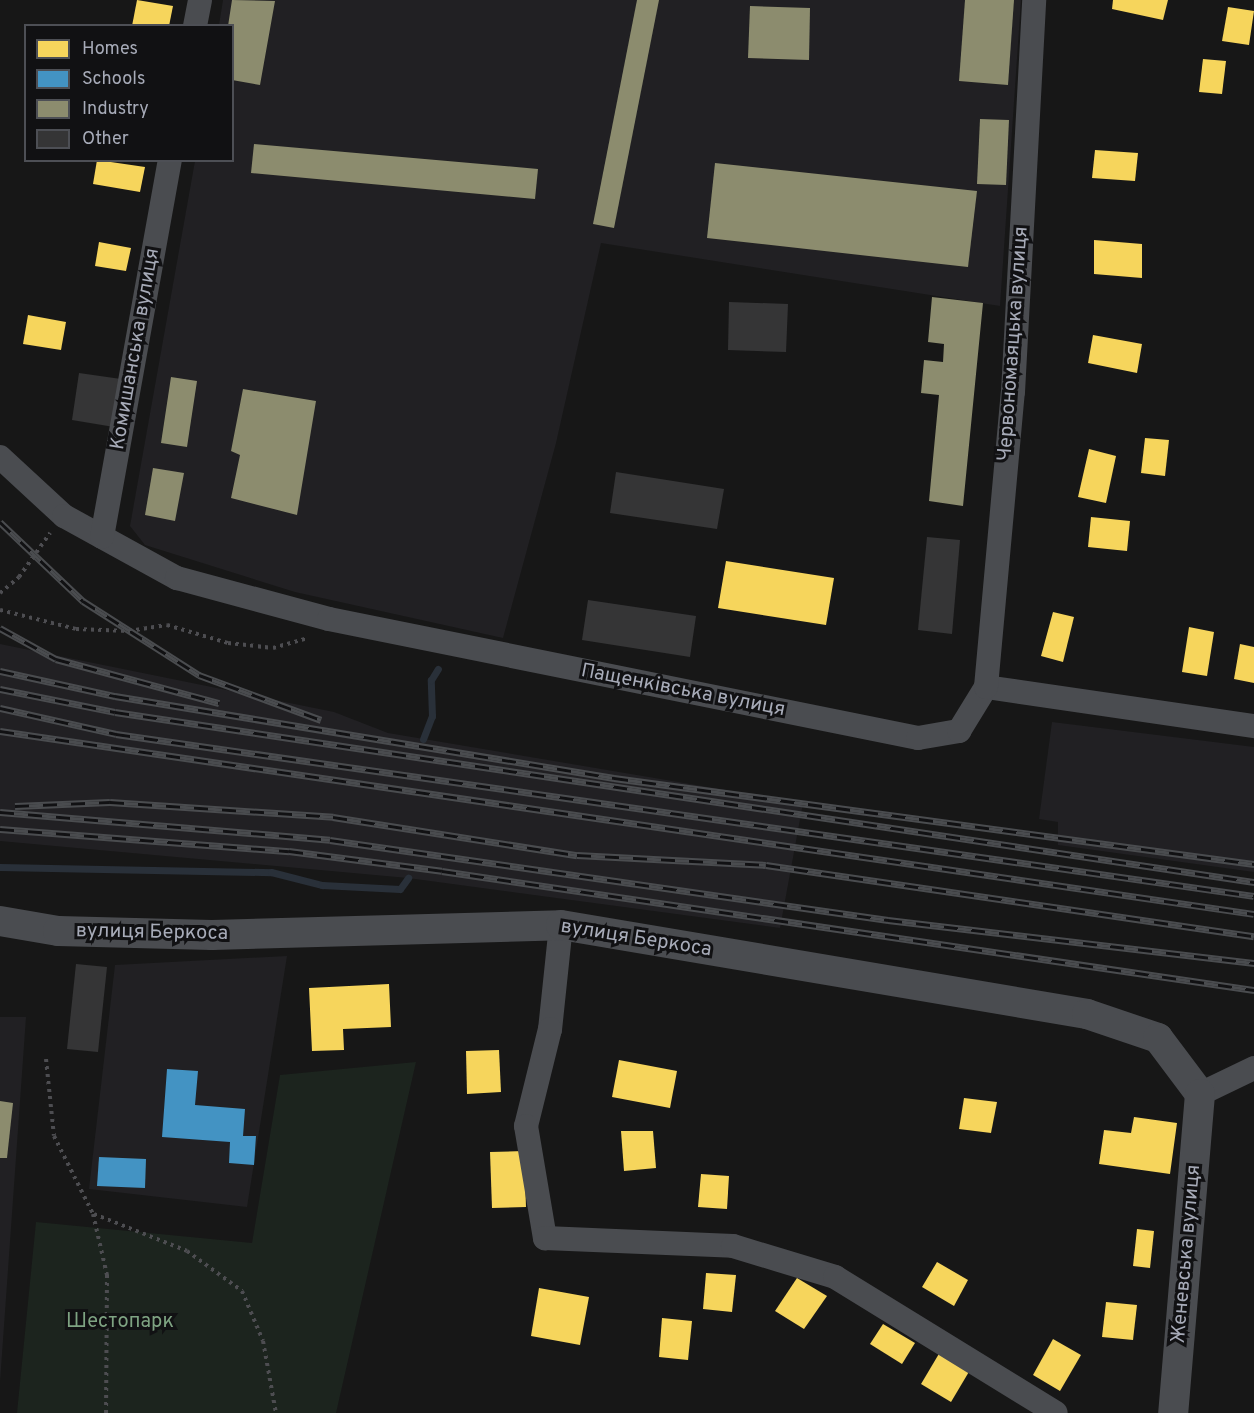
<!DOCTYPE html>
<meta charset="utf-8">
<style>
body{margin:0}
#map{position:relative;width:1254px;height:1413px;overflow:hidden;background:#171717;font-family:Overpass,sans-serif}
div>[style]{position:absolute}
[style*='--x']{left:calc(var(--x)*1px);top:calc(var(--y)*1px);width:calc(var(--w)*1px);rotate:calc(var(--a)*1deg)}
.built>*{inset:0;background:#212023}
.green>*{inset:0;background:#1c241e}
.homes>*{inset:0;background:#f6d55c}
.schools>*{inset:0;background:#4393c3}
.industry>*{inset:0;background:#8c8c6e}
.stream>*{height:7px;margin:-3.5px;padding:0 3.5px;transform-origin:3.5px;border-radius:3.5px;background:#293039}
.building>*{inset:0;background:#353536}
.path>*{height:4px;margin-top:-2px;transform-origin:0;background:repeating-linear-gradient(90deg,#4d4d51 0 3px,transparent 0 7.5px)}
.minor>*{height:24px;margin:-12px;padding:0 12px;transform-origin:12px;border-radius:12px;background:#4a4c50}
.tertiary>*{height:30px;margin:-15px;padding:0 15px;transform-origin:15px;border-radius:15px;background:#4a4c50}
.rail>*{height:7px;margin-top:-3.5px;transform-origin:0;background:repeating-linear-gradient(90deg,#111113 0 14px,#4a4c4f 0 28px);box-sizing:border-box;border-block:2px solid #4a4c4f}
span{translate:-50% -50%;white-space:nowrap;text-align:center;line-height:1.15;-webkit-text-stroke:6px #111113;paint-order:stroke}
.street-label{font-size:20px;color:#a7abb8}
.park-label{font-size:20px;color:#7ea382}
.legend{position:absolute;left:24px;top:24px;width:210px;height:138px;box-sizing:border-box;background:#111113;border:2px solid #4d4f55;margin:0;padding:8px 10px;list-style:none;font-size:18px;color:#a7abb8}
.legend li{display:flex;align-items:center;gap:12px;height:30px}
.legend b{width:30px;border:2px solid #4d4f55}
</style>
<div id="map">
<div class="built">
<div style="clip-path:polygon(223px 0,1021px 0,1000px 306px,601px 243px,556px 443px,503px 638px,295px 592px,145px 545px,130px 526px,195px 161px,232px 160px,232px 26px,219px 25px)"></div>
<div style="clip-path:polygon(0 644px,334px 712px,388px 733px,803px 803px,780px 928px,408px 878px,0 841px)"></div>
<div style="clip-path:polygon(1052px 722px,1254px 747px,1254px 872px,1058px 845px,1058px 822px,1039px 819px)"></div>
<div style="clip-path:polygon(287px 956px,247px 1207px,89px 1189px,115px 965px)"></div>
<div style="clip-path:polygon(0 1017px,26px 1017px,0 1382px)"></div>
</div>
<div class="green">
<div style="clip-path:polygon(416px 1062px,336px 1413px,17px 1413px,36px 1222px,252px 1243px,280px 1075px)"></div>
</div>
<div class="homes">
<div style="clip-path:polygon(137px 0,173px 6px,169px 26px,132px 26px)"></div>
<div style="clip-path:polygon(1113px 0,1168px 0,1163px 20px,1112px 9px)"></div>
<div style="clip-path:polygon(1228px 7px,1254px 11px,1249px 45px,1222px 41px)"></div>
<div style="clip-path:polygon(1203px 59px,1226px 61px,1222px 94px,1199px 92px)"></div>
<div style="clip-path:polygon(1095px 150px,1138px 153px,1135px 181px,1092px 178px)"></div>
<div style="clip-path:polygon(97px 160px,145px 167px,140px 192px,93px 184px)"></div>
<div style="clip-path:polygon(1094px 240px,1142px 244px,1142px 278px,1094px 274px)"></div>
<div style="clip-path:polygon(99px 242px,131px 248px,126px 271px,95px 266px)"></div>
<div style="clip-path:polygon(28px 315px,66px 322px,61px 350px,23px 344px)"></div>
<div style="clip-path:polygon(1093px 335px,1142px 344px,1137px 373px,1088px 363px)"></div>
<div style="clip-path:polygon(1145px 438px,1169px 440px,1165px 476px,1141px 473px)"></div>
<div style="clip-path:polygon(1089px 449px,1116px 456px,1106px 503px,1078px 497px)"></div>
<div style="clip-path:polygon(1091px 517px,1130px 521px,1127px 551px,1088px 547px)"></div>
<div style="clip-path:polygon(726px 561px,834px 578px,826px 625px,718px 608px)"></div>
<div style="clip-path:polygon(1053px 612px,1074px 617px,1063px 662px,1041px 656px)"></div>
<div style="clip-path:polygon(1189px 627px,1214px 632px,1207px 676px,1182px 672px)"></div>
<div style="clip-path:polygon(1240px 644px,1254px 647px,1254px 683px,1234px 679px)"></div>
<div style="clip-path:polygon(389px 984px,391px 1027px,343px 1029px,344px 1050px,312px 1051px,309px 988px)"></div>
<div style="clip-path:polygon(499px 1050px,501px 1092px,467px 1094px,466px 1051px)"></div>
<div style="clip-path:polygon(619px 1060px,677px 1071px,670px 1108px,612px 1097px)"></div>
<div style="clip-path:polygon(964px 1098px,997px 1102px,991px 1133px,959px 1129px)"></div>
<div style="clip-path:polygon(1134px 1117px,1177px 1123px,1170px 1174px,1099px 1164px,1104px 1130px,1131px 1133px)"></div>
<div style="clip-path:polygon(621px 1131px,653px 1131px,656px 1168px,624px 1171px)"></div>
<div style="clip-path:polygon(524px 1151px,526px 1207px,492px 1208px,490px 1152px)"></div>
<div style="clip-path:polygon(701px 1174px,729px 1176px,727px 1209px,698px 1207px)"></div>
<div style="clip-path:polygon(1137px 1229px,1154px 1231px,1150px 1268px,1133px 1266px)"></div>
<div style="clip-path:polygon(937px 1262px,968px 1280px,954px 1306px,922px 1287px)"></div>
<div style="clip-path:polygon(706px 1273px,736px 1275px,732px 1312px,703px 1309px)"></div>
<div style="clip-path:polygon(797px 1278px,827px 1296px,804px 1329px,775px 1311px)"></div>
<div style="clip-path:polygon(539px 1288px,589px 1297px,580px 1345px,531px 1336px)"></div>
<div style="clip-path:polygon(1106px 1302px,1137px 1305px,1133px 1340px,1102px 1337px)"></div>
<div style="clip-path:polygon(662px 1318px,692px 1321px,688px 1360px,659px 1357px)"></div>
<div style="clip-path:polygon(883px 1324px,915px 1343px,902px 1364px,870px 1344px)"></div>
<div style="clip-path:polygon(1053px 1339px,1081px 1355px,1060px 1391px,1033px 1375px)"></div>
<div style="clip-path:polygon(940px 1352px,970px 1370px,951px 1402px,921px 1384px)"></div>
</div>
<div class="schools">
<div style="clip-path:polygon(167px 1069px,198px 1071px,195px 1105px,245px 1109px,243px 1136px,256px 1136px,254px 1165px,229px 1163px,230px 1142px,162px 1137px)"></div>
<div style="clip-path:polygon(99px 1157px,146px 1159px,145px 1188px,97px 1186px)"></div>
</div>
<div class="industry">
<div style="clip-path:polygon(232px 0,275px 1px,260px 85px,232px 80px,232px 26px,228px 26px)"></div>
<div style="clip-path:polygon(637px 0,659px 0,614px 228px,593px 224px)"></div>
<div style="clip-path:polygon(965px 0,1014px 0,1008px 85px,959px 81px)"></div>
<div style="clip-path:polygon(750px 6px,810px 8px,809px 60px,748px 58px)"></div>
<div style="clip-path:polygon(980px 119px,1009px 120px,1006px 185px,977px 184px)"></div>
<div style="clip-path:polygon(254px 144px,538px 169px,535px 199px,251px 173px)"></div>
<div style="clip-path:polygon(715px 163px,977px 191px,968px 267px,707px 238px)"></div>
<div style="clip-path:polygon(932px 297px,983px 303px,963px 506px,929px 501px,939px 395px,921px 393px,924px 360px,943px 362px,944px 344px,928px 342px)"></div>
<div style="clip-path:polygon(171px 377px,197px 381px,187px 447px,161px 443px)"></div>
<div style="clip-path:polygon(243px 389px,316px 401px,297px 515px,231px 498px,240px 455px,231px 451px)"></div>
<div style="clip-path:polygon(153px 468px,184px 473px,175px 521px,145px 515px)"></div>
<div style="clip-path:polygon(0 1101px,13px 1103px,7px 1158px,0 1158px)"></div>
</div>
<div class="stream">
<div style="--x:423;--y:739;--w:25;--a:-69"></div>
<div style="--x:432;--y:716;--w:36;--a:-92"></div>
<div style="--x:431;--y:680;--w:13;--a:-58"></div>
<div style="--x:0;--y:867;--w:271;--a:1.1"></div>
<div style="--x:271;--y:872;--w:53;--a:14.3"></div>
<div style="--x:322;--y:885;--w:78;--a:2.9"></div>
<div style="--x:400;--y:889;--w:14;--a:-54"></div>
</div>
<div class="building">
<div style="clip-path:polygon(729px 302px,788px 304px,786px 352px,728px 350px)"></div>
<div style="clip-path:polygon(79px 373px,121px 379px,114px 427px,72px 420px)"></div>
<div style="clip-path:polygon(616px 472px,724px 489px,717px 529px,610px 513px)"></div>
<div style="clip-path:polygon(927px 537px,960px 540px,952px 634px,918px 630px)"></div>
<div style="clip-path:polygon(588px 600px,696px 616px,690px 657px,582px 640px)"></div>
<div style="clip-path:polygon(76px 964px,107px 967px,98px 1052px,67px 1049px)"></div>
</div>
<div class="path">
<div style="--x:0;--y:593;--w:25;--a:-40"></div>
<div style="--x:19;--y:577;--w:54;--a:-54.8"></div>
<div style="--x:0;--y:610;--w:78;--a:14"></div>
<div style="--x:76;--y:629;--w:53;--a:2.2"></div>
<div style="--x:129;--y:631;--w:38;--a:-9"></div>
<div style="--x:167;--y:625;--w:64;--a:16.4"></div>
<div style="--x:228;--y:643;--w:45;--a:6.3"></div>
<div style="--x:273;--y:648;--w:36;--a:-16"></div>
<div style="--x:46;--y:1059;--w:77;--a:84.1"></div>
<div style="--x:54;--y:1136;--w:87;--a:63.4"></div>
<div style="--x:93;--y:1214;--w:63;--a:77.1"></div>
<div style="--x:107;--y:1275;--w:138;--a:90.4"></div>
<div style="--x:94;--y:1214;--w:100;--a:21.7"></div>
<div style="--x:187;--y:1251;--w:68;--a:36"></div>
<div style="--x:242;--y:1291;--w:54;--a:67.2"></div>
<div style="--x:263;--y:1341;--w:73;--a:79.8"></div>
</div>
<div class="minor">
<div style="--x:195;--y:26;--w:26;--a:-79"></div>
<div style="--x:0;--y:457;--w:87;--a:42.7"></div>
<div style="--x:64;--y:516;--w:129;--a:28.8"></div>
<div style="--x:177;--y:578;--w:157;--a:15.1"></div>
<div style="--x:329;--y:619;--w:601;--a:11.42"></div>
<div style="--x:918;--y:738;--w:42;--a:-9.7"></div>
<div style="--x:959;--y:731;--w:52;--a:-58.5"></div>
<div style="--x:986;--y:687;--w:271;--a:8.3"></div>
<div style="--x:102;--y:537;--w:383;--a:-79.8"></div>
<div style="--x:986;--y:687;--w:296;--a:-84.8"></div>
<div style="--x:1013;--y:392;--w:393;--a:-86.9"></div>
<div style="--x:561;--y:925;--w:105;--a:96"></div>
<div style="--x:550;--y:1029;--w:100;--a:103.9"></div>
<div style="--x:526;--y:1126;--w:114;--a:80.4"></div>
<div style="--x:545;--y:1238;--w:188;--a:2.4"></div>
<div style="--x:733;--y:1246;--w:107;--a:16.9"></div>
<div style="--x:835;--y:1277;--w:259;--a:31.6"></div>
<div style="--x:1200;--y:1094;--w:60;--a:-25.7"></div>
</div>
<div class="tertiary">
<div style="--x:0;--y:921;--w:59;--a:9.8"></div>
<div style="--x:58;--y:931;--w:154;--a:1.5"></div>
<div style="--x:212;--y:935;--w:349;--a:-1.6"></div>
<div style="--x:561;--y:925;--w:533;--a:9.6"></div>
<div style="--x:1087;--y:1014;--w:75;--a:18.7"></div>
<div style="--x:1158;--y:1038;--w:70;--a:53.1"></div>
<div style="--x:1200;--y:1094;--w:320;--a:94.8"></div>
</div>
<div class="rail">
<div style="--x:0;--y:522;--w:115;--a:43.6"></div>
<div style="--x:83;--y:601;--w:138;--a:32.5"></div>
<div style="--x:199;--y:675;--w:130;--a:20.2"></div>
<div style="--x:0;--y:628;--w:64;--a:29"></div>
<div style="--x:56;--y:659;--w:169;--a:15.1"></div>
<div style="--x:0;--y:671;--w:118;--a:12.3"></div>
<div style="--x:115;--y:696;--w:506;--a:9.33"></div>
<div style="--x:614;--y:778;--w:646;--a:7.65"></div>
<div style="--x:0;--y:689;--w:117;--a:11.3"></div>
<div style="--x:115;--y:712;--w:1152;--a:8.49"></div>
<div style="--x:0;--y:708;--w:119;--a:12.6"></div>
<div style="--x:116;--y:734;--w:1149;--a:8.1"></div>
<div style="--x:0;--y:731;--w:1267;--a:8.3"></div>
<div style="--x:15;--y:806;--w:95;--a:-2.4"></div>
<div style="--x:110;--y:802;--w:224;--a:3.8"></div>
<div style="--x:333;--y:817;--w:247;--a:8.9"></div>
<div style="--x:577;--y:855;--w:189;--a:3"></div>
<div style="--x:766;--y:865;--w:493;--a:8.3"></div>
<div style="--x:0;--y:812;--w:331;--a:4.8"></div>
<div style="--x:330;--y:840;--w:564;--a:8.16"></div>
<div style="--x:888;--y:920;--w:369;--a:6.7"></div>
<div style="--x:0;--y:829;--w:290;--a:4.4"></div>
<div style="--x:289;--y:851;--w:154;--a:7.4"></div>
<div style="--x:442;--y:871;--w:821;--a:8.34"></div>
</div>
<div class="street-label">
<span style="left:1014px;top:344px;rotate:-86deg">Червономаяцька вулиця</span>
<span style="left:136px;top:349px;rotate:-80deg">Комишанська вулиця</span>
<span style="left:683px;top:691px;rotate:11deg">Пащенківська вулиця</span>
<span style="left:152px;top:933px;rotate:1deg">вулиця Беркоса</span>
<span style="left:636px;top:939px;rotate:9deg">вулиця Беркоса</span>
<span style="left:1187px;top:1254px;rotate:-85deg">Женевська вулиця</span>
</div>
<div class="park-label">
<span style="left:120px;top:1322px">Шестопарк</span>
</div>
<ul class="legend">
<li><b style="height:16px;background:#f6d55c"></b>Homes</li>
<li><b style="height:16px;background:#4393c3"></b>Schools</li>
<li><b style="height:16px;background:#8c8c6e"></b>Industry</li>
<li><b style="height:16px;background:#353536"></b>Other</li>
</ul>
</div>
